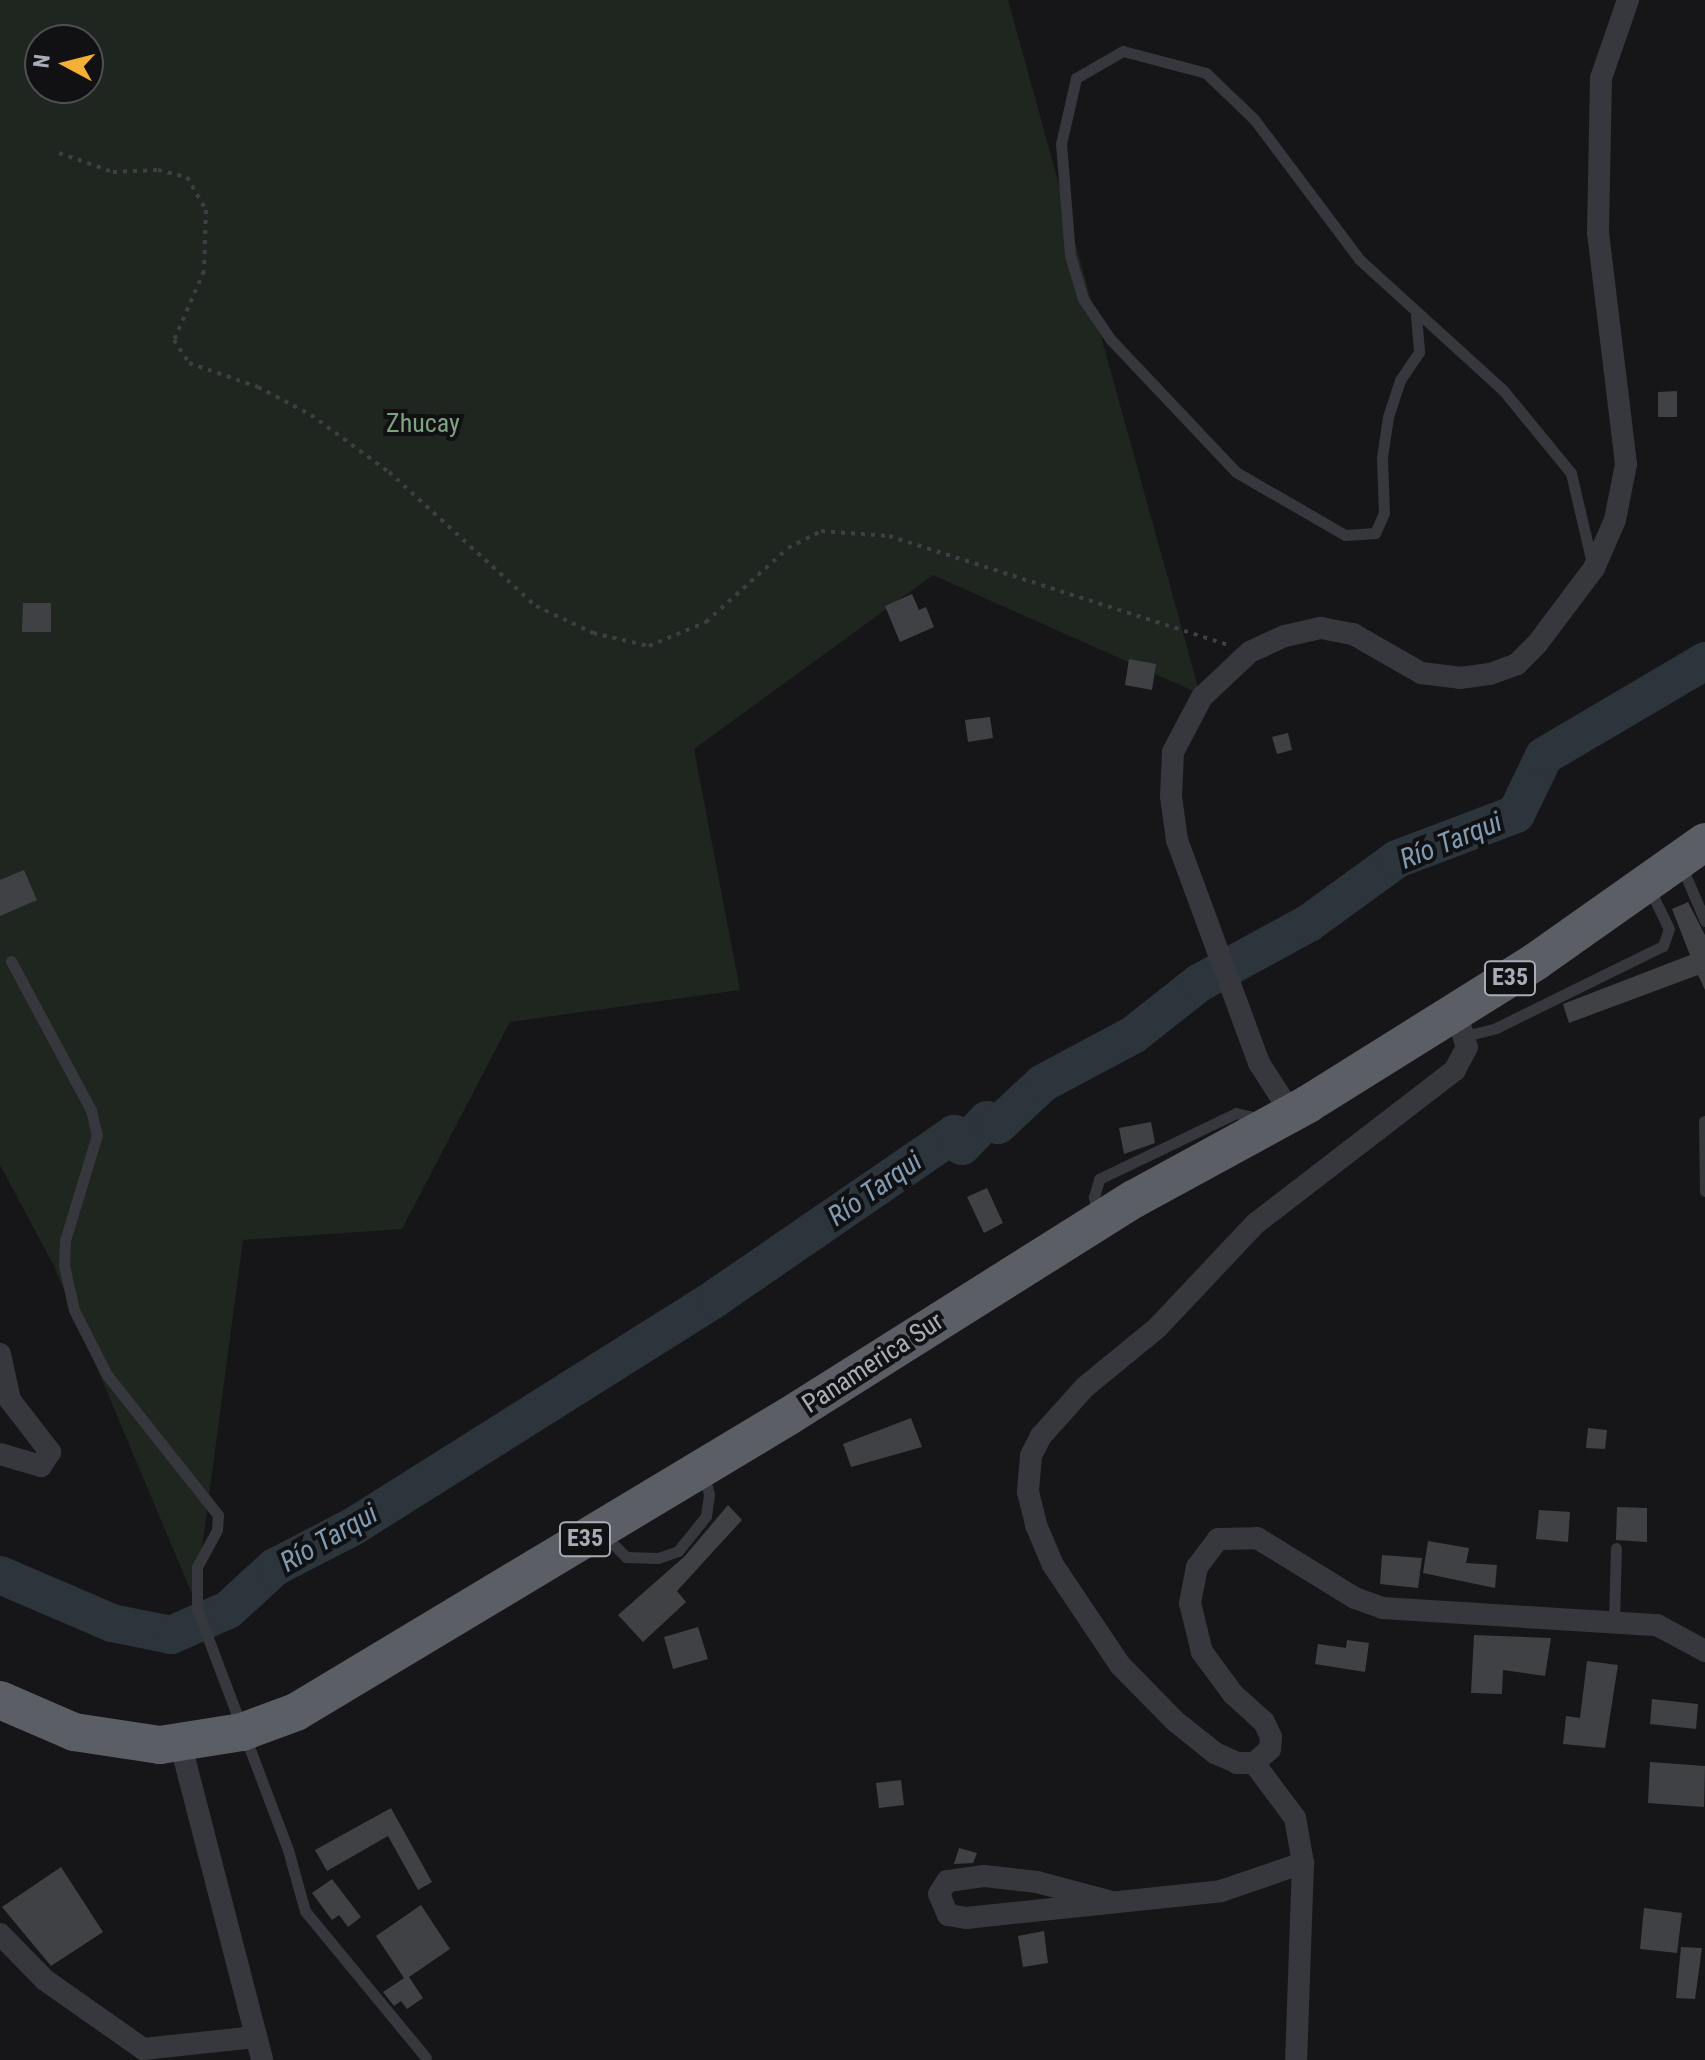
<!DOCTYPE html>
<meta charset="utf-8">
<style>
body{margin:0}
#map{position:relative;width:1705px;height:2060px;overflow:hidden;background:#161618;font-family:"Roboto Condensed",sans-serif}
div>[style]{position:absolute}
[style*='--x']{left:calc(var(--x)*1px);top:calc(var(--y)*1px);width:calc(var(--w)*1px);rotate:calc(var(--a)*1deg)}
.green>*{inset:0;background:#1e261f}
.river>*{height:38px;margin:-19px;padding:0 19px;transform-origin:19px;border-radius:19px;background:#2c353c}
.building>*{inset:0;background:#404145}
.path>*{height:4px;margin-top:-2px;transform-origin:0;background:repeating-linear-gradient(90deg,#3d3f44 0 4px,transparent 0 10px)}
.service>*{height:11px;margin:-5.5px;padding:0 5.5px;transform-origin:5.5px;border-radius:5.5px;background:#37383d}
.minor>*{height:22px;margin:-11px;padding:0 11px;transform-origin:11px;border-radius:11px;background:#37383d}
.trunk>*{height:38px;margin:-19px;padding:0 19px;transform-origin:19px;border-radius:19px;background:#5b5e65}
span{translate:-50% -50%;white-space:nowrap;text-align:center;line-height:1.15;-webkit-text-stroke:8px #111113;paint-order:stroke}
.shield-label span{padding:2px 6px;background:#111113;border:2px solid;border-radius:6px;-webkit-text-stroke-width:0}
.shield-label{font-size:24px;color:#a8adb8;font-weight:700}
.park-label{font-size:26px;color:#7fa381}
.street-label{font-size:26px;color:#a8adb8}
.water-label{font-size:28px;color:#7f9bb3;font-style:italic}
.north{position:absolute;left:24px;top:24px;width:80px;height:80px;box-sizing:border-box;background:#111113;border:2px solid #4d4f55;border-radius:50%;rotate:277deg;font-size:22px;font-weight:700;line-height:32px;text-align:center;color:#a8adb8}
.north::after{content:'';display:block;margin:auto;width:28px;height:36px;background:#f2b134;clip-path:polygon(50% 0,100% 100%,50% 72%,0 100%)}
</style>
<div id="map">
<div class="green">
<div style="clip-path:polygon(evenodd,0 0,1008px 0,1200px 694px,933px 575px,694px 749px,740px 990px,510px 1022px,402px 1229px,243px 1240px,195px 1601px,54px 1266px,0 1165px,0 0,40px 40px,88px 40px,88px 88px,40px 88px,40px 40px)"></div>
</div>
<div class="river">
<div style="--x:0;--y:1575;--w:122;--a:23.2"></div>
<div style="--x:112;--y:1623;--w:60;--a:11.5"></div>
<div style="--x:171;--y:1635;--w:62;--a:-23.7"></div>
<div style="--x:228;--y:1610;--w:64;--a:-42.5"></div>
<div style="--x:275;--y:1567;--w:89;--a:-27.4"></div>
<div style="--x:354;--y:1526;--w:429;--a:-32.2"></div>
<div style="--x:717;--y:1297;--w:288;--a:-34.5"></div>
<div style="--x:954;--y:1134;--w:14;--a:56"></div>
<div style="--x:962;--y:1146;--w:36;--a:-46"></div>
<div style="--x:987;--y:1120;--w:12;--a:24"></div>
<div style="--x:998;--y:1125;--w:62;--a:-43"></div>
<div style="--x:1043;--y:1083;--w:102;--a:-28.1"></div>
<div style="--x:1133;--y:1035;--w:84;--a:-38.2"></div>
<div style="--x:1199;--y:983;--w:125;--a:-28.6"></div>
<div style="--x:1309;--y:923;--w:109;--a:-36"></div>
<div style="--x:1397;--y:859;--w:127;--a:-20.7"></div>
<div style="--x:1516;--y:814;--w:64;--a:-64.2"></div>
<div style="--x:1544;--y:756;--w:187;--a:-30.5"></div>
</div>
<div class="building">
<div style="clip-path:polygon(1677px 391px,1677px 417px,1658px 417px,1658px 392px)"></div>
<div style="clip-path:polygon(912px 594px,919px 610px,926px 607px,934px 627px,900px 642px,885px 606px)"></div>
<div style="clip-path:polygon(23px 603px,51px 603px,51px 632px,22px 632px)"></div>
<div style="clip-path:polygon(1129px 659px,1156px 664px,1152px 690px,1125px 685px)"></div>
<div style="clip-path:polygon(990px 717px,993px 738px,968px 742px,965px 720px)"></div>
<div style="clip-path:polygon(1288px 733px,1292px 750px,1277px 754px,1272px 737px)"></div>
<div style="clip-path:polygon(24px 870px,37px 900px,0 916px,0 880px)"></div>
<div style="clip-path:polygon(1688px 902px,1705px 935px,1705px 990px,1698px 975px,1569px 1023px,1563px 1004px,1690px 955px,1672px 909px)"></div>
<div style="clip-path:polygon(1151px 1122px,1155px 1143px,1124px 1154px,1119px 1128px)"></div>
<div style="clip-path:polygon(987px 1188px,1003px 1223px,984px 1233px,967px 1197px)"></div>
<div style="clip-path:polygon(911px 1418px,922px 1447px,851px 1467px,843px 1444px)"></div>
<div style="clip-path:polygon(1588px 1428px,1607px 1430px,1605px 1449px,1586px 1448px)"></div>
<div style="clip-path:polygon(728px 1505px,742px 1520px,677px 1591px,686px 1602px,643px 1642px,618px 1615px,685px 1556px)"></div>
<div style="clip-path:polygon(1617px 1507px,1647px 1508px,1647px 1542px,1616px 1540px)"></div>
<div style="clip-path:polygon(1539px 1510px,1570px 1512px,1568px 1542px,1536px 1539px)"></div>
<div style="clip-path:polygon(1428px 1541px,1469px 1548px,1466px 1563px,1497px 1565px,1495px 1588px,1423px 1573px)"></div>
<div style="clip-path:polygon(1382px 1555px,1422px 1558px,1418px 1588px,1380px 1584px)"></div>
<div style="clip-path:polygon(698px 1627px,708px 1659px,673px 1669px,664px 1637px)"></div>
<div style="clip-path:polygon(1474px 1635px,1551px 1638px,1545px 1676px,1503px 1670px,1502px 1694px,1471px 1693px)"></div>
<div style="clip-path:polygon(1347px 1640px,1369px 1643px,1365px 1672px,1315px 1664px,1318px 1644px,1346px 1648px)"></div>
<div style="clip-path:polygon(1587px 1661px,1618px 1665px,1605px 1748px,1563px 1744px,1566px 1716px,1580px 1718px)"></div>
<div style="clip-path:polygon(1652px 1699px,1698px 1704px,1696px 1729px,1650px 1724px)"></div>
<div style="clip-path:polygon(1650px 1762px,1705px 1766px,1704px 1807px,1648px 1803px)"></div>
<div style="clip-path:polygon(901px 1780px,904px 1805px,879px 1808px,876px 1783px)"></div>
<div style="clip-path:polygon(391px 1808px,432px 1882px,418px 1890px,388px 1836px,327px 1871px,315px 1850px)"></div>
<div style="clip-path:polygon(959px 1848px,977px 1853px,973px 1863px,954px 1864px)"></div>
<div style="clip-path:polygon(61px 1867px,103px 1932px,51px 1966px,2px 1907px)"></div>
<div style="clip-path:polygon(332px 1879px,361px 1917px,348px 1927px,339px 1915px,332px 1920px,312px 1893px)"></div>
<div style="clip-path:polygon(421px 1905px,450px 1949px,409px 1977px,423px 1998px,407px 2009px,401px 2001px,394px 2006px,383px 1992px,404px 1978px,376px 1936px)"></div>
<div style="clip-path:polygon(1644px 1908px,1682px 1913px,1677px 1953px,1640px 1949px)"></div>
<div style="clip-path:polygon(1044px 1931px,1048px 1963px,1023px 1967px,1018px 1936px)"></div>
<div style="clip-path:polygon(1681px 1947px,1702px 1948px,1695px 1999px,1676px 1998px)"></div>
</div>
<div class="path">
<div style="--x:59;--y:153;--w:57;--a:19.4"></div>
<div style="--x:113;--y:172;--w:45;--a:-2.5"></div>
<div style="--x:158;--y:170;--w:30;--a:14"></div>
<div style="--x:187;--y:177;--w:38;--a:60"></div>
<div style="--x:206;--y:210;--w:61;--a:91.9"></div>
<div style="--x:204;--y:271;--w:75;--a:113.5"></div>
<div style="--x:174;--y:340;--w:27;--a:57"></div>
<div style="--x:189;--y:363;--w:73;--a:19.2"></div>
<div style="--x:258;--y:387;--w:60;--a:27.8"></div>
<div style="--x:311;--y:415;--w:97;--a:36.2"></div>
<div style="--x:389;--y:472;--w:199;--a:42.4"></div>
<div style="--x:536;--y:606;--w:63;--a:25.3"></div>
<div style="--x:593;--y:633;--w:57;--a:13.1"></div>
<div style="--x:649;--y:646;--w:62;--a:-22.8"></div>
<div style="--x:706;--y:622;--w:110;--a:-42.1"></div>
<div style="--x:788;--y:548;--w:37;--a:-27"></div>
<div style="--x:821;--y:531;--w:68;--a:4.2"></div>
<div style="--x:889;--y:536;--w:357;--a:17.8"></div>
</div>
<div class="service">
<div style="--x:1416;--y:316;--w:36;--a:85"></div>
<div style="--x:1419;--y:352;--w:34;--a:124"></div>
<div style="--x:1400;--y:380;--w:39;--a:108"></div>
<div style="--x:1388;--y:417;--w:40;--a:98.5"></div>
<div style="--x:1382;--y:457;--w:56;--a:88"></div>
<div style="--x:1384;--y:513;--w:22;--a:114"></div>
<div style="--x:1375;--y:533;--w:30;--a:176"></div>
<div style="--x:1345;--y:535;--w:126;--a:-150"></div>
<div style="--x:1236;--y:472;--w:182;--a:-133.4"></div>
<div style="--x:1111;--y:340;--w:50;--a:-124.3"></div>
<div style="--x:1083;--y:299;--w:46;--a:-106.5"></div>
<div style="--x:1070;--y:255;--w:111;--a:-94.6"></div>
<div style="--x:1061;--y:144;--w:68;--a:-77.2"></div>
<div style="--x:1076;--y:78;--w:54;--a:-29.9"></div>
<div style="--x:1123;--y:51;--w:86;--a:14.8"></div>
<div style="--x:1206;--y:73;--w:66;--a:43.8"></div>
<div style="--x:1254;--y:119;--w:176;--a:53.1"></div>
<div style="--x:1360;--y:260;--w:193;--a:42.3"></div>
<div style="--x:1503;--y:390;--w:107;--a:50.7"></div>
<div style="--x:1571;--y:473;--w:92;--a:76.9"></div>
<div style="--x:1681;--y:865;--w:61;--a:66.8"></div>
<div style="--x:11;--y:961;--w:169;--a:61.8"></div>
<div style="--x:91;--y:1110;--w:26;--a:77"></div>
<div style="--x:97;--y:1135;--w:110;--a:106.9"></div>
<div style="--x:65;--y:1240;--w:25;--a:92"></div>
<div style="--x:64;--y:1265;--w:46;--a:77.5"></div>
<div style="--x:74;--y:1310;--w:73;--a:63.1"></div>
<div style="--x:107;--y:1375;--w:179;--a:51.6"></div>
<div style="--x:218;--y:1515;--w:15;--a:94"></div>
<div style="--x:217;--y:1530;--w:42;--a:118.4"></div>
<div style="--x:197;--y:1567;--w:42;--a:90"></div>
<div style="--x:197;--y:1609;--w:258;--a:69.3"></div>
<div style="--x:288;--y:1850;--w:63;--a:74.4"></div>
<div style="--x:305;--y:1911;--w:190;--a:50.5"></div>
<div style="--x:1465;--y:1036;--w:32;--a:-14"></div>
<div style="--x:1496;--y:1028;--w:186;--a:-26.2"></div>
<div style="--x:1663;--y:946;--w:18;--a:-71"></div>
<div style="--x:1669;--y:929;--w:43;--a:-116"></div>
<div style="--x:1704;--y:1121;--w:70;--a:89.2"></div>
<div style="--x:1099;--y:1215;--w:19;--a:-106"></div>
<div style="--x:1094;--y:1197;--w:19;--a:-74"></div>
<div style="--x:1099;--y:1179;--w:152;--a:-25.7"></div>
<div style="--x:1236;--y:1113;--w:28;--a:13"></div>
<div style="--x:604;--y:1535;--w:31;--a:45"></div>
<div style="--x:626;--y:1557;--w:32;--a:2"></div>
<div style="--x:658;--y:1558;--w:21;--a:-19"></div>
<div style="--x:678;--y:1551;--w:45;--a:-51.3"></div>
<div style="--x:706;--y:1516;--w:22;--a:-82"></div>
<div style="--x:709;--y:1494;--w:22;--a:-106"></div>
<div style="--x:1614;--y:1622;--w:74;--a:-88.5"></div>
</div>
<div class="minor">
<div style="--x:1456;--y:1012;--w:37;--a:73"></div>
<div style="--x:1467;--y:1047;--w:26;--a:118"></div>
<div style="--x:1455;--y:1070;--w:251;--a:142.4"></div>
<div style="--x:1256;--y:1223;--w:144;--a:133.3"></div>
<div style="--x:1157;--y:1328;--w:93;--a:140.7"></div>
<div style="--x:1085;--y:1387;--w:66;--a:131.9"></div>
<div style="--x:1041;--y:1436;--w:22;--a:117"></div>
<div style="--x:1031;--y:1456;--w:36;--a:95"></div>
<div style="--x:1028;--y:1492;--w:34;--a:76"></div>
<div style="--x:1036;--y:1525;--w:43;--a:67"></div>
<div style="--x:1053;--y:1565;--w:120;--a:56.2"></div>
<div style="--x:1120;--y:1665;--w:78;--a:45.5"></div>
<div style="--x:1175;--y:1721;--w:51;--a:38.7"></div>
<div style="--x:1215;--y:1753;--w:24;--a:24"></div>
<div style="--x:1237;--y:1763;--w:17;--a:0"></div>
<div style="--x:1254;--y:1763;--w:21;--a:-41"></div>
<div style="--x:1270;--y:1749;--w:12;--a:-85"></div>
<div style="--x:1271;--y:1737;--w:17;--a:-115"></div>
<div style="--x:1264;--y:1722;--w:42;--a:-137.9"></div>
<div style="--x:1233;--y:1694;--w:52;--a:-126.4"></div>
<div style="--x:1202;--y:1652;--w:50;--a:-103.8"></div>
<div style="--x:1190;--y:1603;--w:37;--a:-79"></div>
<div style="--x:1197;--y:1567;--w:35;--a:-53"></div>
<div style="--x:1218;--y:1539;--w:39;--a:-1"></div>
<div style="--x:1257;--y:1538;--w:115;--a:31.5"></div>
<div style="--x:1355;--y:1598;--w:30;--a:20"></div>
<div style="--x:1383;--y:1608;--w:275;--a:3.6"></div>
<div style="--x:1657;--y:1625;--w:55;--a:28.4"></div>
<div style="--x:1291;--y:1113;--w:59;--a:-122.6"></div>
<div style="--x:1259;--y:1063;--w:238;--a:-110.2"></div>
<div style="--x:1177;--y:840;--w:44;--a:-97.8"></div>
<div style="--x:1171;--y:796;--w:44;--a:-87.4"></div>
<div style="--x:1173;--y:752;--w:62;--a:-62.2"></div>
<div style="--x:1202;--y:697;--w:66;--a:-43.2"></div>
<div style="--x:1250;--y:652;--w:38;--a:-25"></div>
<div style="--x:1285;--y:636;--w:37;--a:-13"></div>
<div style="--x:1321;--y:628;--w:33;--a:11"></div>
<div style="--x:1353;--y:634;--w:78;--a:29.8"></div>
<div style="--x:1421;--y:673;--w:39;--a:7"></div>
<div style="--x:1460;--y:678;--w:30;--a:-8"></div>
<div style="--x:1490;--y:674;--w:29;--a:-20"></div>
<div style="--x:1517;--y:664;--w:28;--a:-45"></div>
<div style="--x:1537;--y:644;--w:95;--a:-53.1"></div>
<div style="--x:1594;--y:568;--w:52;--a:-66.4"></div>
<div style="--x:1615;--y:520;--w:57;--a:-78.9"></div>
<div style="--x:1626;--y:464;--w:233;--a:-96.9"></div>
<div style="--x:1598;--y:233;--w:155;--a:-88.9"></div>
<div style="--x:1601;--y:78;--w:83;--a:-70.9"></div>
<div style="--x:0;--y:1354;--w:47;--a:77.7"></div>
<div style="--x:10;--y:1400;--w:66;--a:52.4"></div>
<div style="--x:50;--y:1452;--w:17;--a:123"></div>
<div style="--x:41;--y:1466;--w:43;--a:-163.7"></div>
<div style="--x:180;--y:1742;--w:328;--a:75.5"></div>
<div style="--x:1254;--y:1763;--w:69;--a:53.3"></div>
<div style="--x:1295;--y:1818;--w:46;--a:79.9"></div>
<div style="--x:1303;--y:1863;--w:197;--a:92"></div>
<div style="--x:1108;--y:1901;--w:73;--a:-165"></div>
<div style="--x:1037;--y:1882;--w:53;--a:-173.5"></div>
<div style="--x:984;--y:1876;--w:37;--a:172"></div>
<div style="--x:947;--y:1881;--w:15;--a:122"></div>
<div style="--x:939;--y:1894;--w:23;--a:67"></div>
<div style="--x:948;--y:1915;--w:18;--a:9"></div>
<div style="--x:966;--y:1918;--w:256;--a:-6"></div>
<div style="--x:1221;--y:1891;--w:87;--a:-18.9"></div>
<div style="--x:0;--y:1934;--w:64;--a:45.6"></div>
<div style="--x:45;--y:1980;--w:120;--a:35.1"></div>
<div style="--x:143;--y:2049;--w:114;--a:-6.1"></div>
</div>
<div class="trunk">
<div style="--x:0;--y:1700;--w:81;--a:23.4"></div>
<div style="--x:74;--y:1732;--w:87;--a:8.6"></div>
<div style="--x:160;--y:1745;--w:83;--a:-9"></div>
<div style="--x:242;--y:1732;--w:58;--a:-20.3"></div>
<div style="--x:296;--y:1712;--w:575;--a:-30.98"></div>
<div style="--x:789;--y:1416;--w:408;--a:-32.2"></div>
<div style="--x:1134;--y:1199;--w:198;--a:-28.6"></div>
<div style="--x:1308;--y:1104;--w:268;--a:-32"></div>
<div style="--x:1535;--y:962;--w:208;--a:-35.2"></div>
</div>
<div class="shield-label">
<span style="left:1510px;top:978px">E35</span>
<span style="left:585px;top:1539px">E35</span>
</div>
<div class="park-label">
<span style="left:423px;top:424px">Zhucay</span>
</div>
<div class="street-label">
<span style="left:873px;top:1363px;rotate:-33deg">Panamerica Sur</span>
</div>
<div class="water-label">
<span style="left:1451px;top:841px;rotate:-22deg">Río Tarqui</span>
<span style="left:875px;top:1189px;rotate:-35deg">Río Tarqui</span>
<span style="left:329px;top:1538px;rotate:-30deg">Río Tarqui</span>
</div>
<div class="north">N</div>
</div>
